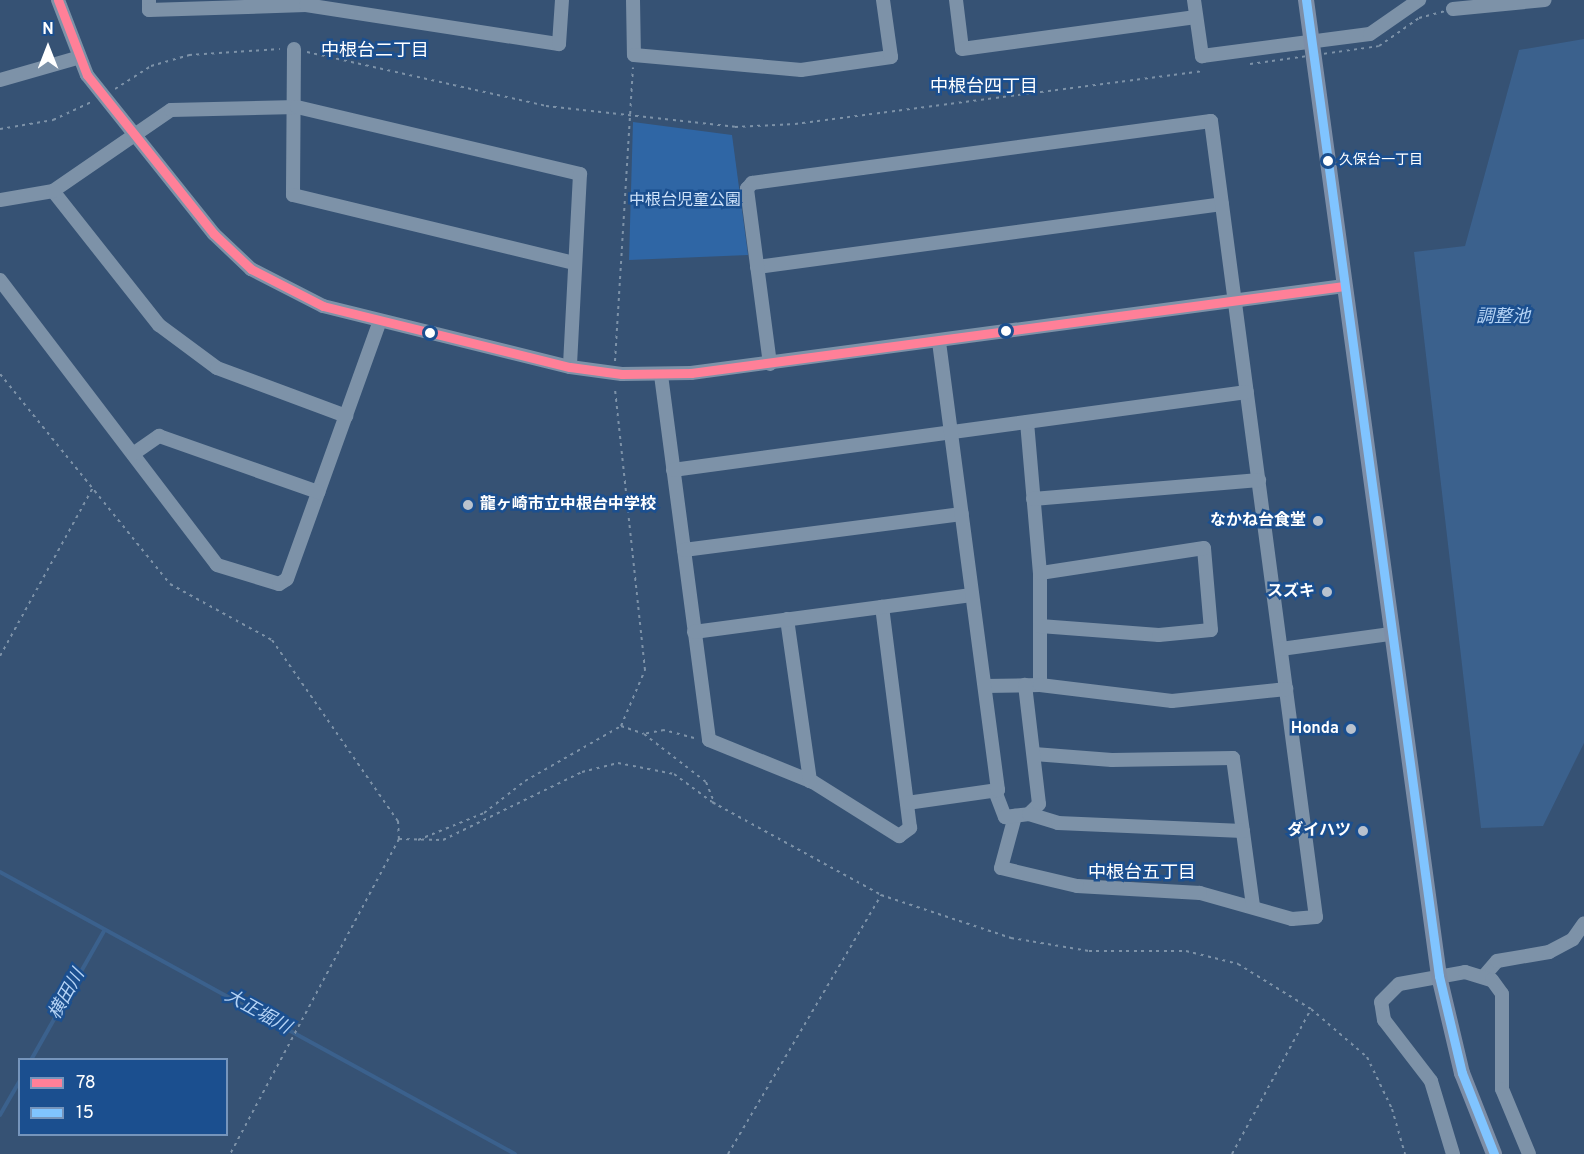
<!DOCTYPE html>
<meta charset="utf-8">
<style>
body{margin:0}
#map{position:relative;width:1584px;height:1154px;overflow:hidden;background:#365274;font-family:Overpass,"Noto Sans JP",sans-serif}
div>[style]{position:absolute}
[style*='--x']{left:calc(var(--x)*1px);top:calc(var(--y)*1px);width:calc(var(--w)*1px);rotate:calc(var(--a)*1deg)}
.green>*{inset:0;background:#2f66a5}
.water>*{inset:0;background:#3b618d}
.stream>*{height:4px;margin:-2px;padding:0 2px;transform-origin:2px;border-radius:2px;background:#3b618d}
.path>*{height:2px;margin-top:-1px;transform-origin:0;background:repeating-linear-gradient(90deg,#7d92a8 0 3px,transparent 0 7.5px)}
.minor>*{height:14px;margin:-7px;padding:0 7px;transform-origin:7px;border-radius:7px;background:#7d92a8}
.major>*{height:16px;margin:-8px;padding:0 8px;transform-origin:8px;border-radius:8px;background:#7d8ea7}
.path-bridge>*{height:2px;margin-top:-1px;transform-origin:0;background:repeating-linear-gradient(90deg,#7d92a8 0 3px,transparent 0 7.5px)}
.bus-1>*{height:9px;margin:-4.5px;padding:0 4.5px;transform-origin:4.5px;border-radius:4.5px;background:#ff8098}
.bus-2>*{height:9px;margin:-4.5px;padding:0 4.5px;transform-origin:4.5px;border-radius:4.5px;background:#80c4ff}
.dots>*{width:16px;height:16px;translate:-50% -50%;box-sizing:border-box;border:3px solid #1b4f8f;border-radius:50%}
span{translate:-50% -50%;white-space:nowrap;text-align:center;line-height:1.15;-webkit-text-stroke:5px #1b4f8f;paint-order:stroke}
.bus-label{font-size:14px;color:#fff}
.left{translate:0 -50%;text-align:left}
.park-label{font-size:16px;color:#cfe3fa}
.poi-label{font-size:16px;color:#fff;font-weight:700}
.right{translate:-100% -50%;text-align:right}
.neighbourhood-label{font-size:18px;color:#fff}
.water-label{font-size:18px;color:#b5d3f5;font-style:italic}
.legend{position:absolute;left:18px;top:1058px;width:210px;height:78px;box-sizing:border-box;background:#1b4f8f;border:2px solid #7695bc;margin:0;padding:8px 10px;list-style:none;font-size:18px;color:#fff}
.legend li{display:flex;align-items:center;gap:12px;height:30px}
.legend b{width:30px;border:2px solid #7695bc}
.north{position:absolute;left:18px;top:18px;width:60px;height:60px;-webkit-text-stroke:4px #1b4f8f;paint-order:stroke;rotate:0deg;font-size:16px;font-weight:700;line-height:24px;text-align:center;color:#fff}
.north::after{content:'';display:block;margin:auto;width:21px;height:27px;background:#fff;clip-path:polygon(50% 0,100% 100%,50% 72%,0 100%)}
</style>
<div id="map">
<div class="green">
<div style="clip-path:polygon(633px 122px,732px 135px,748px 255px,629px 260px)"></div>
</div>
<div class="water">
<div style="clip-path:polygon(1584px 39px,1584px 743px,1543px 826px,1481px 828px,1414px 252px,1465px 246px,1519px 50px)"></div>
</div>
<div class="stream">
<div style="--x:0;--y:872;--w:587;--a:28.7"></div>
<div style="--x:31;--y:1060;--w:148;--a:-60.5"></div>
<div style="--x:0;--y:1115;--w:39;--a:-60"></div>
</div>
<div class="path">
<div style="--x:307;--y:52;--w:245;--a:12.7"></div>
<div style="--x:546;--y:106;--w:190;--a:6.3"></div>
<div style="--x:735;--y:127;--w:60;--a:-2.9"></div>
<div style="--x:795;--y:124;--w:410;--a:-7.4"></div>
<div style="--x:115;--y:89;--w:43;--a:-32.6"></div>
<div style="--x:151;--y:66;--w:40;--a:-16"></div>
<div style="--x:189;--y:55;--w:91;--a:-3.8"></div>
<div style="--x:0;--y:129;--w:54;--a:-9.6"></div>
<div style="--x:53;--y:120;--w:42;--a:-25.3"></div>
<div style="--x:615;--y:361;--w:294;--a:-86.5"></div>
<div style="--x:0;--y:374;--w:270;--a:51"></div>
<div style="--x:170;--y:584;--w:116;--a:28.8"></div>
<div style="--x:272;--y:640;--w:221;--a:55.2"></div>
<div style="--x:398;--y:821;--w:18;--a:87"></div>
<div style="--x:399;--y:839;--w:357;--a:118.2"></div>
<div style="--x:0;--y:656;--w:191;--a:-61.1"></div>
<div style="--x:621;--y:726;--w:24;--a:19"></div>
<div style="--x:694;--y:738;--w:31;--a:-165"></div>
<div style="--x:664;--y:730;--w:20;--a:169"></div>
<div style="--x:644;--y:734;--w:78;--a:37.7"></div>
<div style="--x:706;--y:782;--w:24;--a:68"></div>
<div style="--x:399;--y:839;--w:44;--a:1.3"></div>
<div style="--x:443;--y:840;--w:155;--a:-26.1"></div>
<div style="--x:582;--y:772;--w:37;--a:-14"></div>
<div style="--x:618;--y:763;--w:57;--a:11.1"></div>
<div style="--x:674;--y:774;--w:47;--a:36.4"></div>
<div style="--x:712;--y:802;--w:193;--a:28.8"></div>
<div style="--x:881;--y:895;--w:137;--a:18.3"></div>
<div style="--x:1011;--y:938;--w:79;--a:9.5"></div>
<div style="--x:1089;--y:951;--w:97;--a:0"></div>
<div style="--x:1186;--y:951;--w:54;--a:14"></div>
<div style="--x:1238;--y:964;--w:86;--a:31.7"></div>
<div style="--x:1311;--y:1009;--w:74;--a:40.6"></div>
<div style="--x:1367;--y:1057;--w:58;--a:64.3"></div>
<div style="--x:1392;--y:1109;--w:47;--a:73.9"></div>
<div style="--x:418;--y:840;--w:71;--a:-22.2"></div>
<div style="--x:484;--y:813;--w:52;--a:-38"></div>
<div style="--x:525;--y:781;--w:111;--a:-29.8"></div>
<div style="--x:621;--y:726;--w:61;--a:-66.8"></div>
<div style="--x:645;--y:670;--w:284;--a:-96.1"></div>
<div style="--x:728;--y:1154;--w:301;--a:-59.4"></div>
<div style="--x:1232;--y:1154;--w:165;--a:-61.4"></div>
</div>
<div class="minor">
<div style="--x:58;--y:0;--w:80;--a:68.9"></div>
<div style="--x:87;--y:75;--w:203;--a:51.4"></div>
<div style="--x:214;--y:234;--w:51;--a:43.4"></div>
<div style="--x:251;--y:269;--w:81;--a:27.2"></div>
<div style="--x:323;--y:306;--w:254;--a:13.9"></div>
<div style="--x:570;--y:367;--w:52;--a:7.7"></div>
<div style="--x:622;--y:374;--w:69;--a:-0.8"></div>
<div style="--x:691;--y:373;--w:659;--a:-7.59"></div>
<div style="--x:149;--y:0;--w:10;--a:90"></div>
<div style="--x:149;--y:10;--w:157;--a:-1.8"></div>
<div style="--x:306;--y:5;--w:256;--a:8.8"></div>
<div style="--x:559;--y:44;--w:44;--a:-86.1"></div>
<div style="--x:633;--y:0;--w:55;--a:89"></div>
<div style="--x:634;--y:55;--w:168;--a:5.1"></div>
<div style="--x:801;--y:70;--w:91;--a:-8.2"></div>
<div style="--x:891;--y:57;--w:58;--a:-98"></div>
<div style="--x:956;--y:0;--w:49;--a:83"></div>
<div style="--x:962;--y:49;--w:236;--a:-7.8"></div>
<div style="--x:1194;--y:0;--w:57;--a:81.9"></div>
<div style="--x:1202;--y:56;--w:169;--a:-7.5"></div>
<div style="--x:1370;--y:34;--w:60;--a:-34.8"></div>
<div style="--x:1453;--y:9;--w:92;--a:-5.6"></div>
<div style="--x:294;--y:49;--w:146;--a:90.4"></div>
<div style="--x:293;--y:195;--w:290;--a:13.6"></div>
<div style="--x:0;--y:80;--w:80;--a:-15.9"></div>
<div style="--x:53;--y:191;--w:171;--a:51.7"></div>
<div style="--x:159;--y:325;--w:72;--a:36.6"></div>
<div style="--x:217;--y:368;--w:138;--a:20.4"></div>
<div style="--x:0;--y:200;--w:54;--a:-9.6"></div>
<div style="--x:53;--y:191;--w:143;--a:-34.5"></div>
<div style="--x:171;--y:110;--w:126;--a:-1.4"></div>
<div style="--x:297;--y:107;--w:291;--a:13.3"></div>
<div style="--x:580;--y:174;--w:193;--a:93"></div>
<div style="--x:757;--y:267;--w:469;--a:-7.7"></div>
<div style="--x:0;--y:280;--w:358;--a:52.7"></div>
<div style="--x:217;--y:565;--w:65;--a:17"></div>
<div style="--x:279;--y:584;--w:9;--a:-32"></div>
<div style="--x:287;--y:579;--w:274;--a:-70.2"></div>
<div style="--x:770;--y:364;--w:177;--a:-97.5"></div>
<div style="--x:747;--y:189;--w:8;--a:-50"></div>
<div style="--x:752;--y:183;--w:463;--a:-7.7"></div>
<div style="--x:1211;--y:121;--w:803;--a:82.49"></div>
<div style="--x:1316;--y:917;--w:24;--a:175"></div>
<div style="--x:1292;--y:919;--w:96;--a:-164.2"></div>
<div style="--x:1200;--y:893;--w:123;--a:-176.7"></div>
<div style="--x:1077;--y:886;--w:78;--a:-166.7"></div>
<div style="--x:1001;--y:868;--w:54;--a:-74.9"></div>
<div style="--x:661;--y:375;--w:368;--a:82.5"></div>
<div style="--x:709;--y:740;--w:112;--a:22"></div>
<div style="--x:813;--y:782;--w:102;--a:32.1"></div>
<div style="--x:899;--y:836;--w:14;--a:-36"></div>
<div style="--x:910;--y:828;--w:223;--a:-97.2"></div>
<div style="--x:1027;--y:422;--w:152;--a:85.1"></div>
<div style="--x:1040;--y:573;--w:112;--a:90"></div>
<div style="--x:133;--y:454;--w:32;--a:-35"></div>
<div style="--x:159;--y:436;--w:169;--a:19.4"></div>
<div style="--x:673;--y:470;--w:579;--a:-7.74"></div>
<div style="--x:1033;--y:499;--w:227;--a:-4.8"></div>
<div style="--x:684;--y:550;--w:280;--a:-7.4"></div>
<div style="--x:787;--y:619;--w:164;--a:81.9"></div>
<div style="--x:1040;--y:626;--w:119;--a:4.3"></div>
<div style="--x:1159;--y:635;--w:52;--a:-5.5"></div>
<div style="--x:1211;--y:630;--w:82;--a:-94.9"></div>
<div style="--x:1204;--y:548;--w:166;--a:171.3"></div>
<div style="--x:694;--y:632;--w:280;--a:-7.6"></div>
<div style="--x:1281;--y:649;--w:111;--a:-7.8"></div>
<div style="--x:985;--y:686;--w:55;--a:-1"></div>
<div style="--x:1040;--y:685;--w:133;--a:6.9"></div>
<div style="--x:1172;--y:701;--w:115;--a:-6"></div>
<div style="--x:1034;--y:754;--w:78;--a:4.4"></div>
<div style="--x:1112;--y:760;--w:121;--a:-0.9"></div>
<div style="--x:1233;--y:758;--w:148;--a:82.3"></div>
<div style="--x:995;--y:791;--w:28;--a:69"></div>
<div style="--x:1005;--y:817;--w:24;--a:-7"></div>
<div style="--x:1029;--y:814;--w:14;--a:-45"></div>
<div style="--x:1039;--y:804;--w:120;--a:-96.7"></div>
<div style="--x:907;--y:803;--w:92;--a:-8.1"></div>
<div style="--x:998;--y:790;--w:453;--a:-97.5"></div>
<div style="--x:1029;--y:814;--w:30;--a:17"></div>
<div style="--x:1058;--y:823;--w:185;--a:2.5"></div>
<div style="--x:1484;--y:976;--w:20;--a:-49"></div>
<div style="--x:1497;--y:961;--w:53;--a:-9.8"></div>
<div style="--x:1549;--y:952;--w:27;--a:-28"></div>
<div style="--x:1573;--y:939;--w:19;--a:-55"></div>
<div style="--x:1453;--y:1154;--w:76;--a:-106.8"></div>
<div style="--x:1431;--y:1081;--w:77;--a:-127.6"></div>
<div style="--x:1384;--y:1020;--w:18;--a:-99"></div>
<div style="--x:1381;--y:1002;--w:25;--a:-45"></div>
<div style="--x:1399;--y:984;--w:67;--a:-10.3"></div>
<div style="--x:1465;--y:972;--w:28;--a:17"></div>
<div style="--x:1492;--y:980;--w:17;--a:54"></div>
<div style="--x:1502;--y:994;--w:95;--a:90"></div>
<div style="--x:1502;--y:1089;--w:70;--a:67.4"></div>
</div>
<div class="major">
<div style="--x:1306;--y:0;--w:985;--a:82.24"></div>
<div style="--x:1439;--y:976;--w:100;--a:76.7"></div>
<div style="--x:1462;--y:1073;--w:87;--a:68.4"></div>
</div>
<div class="path-bridge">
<div style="--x:1250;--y:64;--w:130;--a:-7.9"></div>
<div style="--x:1379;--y:46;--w:49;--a:-35"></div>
<div style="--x:1419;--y:18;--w:35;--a:-15"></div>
</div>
<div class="bus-1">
<div style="--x:58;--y:0;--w:80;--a:68.9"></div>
<div style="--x:87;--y:75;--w:203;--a:51.4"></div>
<div style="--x:214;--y:234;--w:51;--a:43.4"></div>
<div style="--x:251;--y:269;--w:81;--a:27.2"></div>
<div style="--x:323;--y:306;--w:254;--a:13.9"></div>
<div style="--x:570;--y:367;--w:52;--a:7.7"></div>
<div style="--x:622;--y:374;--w:69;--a:-0.8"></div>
<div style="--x:691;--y:373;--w:659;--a:-7.59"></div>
</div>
<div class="bus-2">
<div style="--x:1306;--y:0;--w:985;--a:82.24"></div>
<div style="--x:1439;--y:976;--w:100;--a:76.7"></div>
<div style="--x:1462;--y:1073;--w:87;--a:68.4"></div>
</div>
<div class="dots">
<div style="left:1328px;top:161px;background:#fff"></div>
<div style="left:1006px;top:331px;background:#fff"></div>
<div style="left:430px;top:333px;background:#fff"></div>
<div style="left:468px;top:505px;background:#b9c2ce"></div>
<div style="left:1318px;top:521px;background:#b9c2ce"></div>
<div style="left:1327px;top:592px;background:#b9c2ce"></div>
<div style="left:1351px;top:729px;background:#b9c2ce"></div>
<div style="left:1363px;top:831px;background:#b9c2ce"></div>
</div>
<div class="bus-label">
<span class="left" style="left:1339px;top:161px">久保台一丁目</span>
</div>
<div class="park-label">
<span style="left:685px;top:201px">中根台児童公園</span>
</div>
<div class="poi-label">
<span class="left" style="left:480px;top:505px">龍ヶ崎市立中根台中学校</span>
<span class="right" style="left:1306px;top:521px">なかね台食堂</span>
<span class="right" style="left:1315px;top:592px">スズキ</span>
<span class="right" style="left:1339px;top:729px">Honda</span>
<span class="right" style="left:1351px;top:831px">ダイハツ</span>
</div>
<div class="neighbourhood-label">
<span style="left:375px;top:52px">中根台二丁目</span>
<span style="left:984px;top:88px">中根台四丁目</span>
<span style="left:1142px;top:874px">中根台五丁目</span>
</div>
<div class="water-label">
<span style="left:1503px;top:318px">調整池</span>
<span style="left:68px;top:995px;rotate:-61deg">横田川</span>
<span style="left:257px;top:1013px;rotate:29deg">大正堀川</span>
</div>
<ul class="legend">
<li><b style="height:8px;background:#ff8098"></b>78</li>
<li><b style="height:8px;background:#80c4ff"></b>15</li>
</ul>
<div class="north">N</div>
</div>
